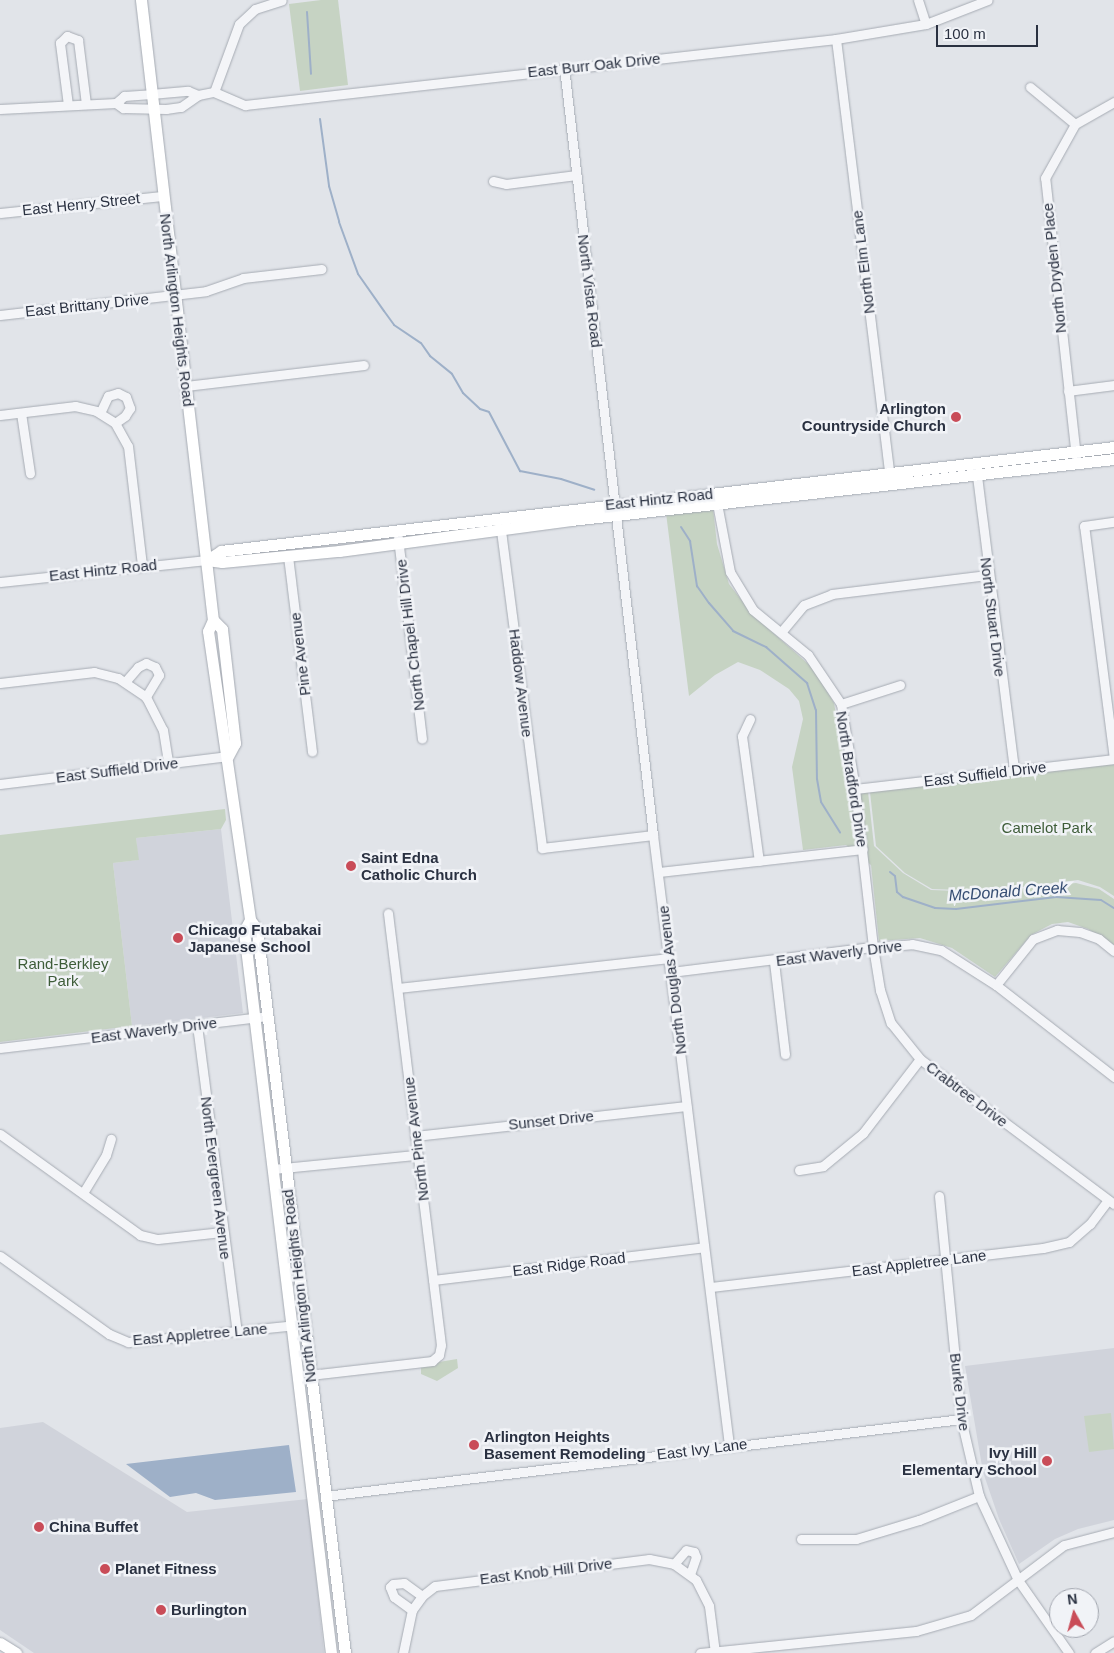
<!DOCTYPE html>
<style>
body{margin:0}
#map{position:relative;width:1114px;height:1653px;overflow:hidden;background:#e1e4e9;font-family:Arial,sans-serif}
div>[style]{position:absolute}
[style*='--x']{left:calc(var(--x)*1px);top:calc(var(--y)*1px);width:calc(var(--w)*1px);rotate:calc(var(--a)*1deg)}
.built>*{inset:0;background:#d0d3db}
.green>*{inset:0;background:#c6d3c3}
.water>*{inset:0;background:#9eb0c8}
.stream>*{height:2px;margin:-1px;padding:0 1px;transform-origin:1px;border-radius:1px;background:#9eb0c8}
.roads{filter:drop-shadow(0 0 1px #a6abb3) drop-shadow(0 0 1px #a6abb3)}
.minor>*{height:9px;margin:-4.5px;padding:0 4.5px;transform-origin:4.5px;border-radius:4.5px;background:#f4f5f8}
.major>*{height:11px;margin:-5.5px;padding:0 5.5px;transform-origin:5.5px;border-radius:5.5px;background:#fff}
.dots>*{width:14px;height:14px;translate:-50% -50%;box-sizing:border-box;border:2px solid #f1f3f7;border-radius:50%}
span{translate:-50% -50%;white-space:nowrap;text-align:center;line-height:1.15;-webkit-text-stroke:5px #f1f3f7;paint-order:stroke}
.street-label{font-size:15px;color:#2a3141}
.poi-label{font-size:15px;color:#2a3141;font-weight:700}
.right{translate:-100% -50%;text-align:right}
.left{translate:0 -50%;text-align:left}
.park-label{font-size:15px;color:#3d5c38}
.water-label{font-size:16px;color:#364e73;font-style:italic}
.north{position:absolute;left:1049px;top:1588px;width:50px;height:50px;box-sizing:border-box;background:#f1f3f7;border:1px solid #a1a5ae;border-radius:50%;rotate:353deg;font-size:14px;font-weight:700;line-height:20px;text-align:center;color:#2a3141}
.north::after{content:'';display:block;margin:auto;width:18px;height:22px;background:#c94c58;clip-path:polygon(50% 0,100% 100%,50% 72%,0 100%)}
.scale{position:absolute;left:936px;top:25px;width:102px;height:22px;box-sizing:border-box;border:2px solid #2a3141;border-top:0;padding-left:6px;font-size:15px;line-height:18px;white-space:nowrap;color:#2a3141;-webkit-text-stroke:4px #f1f3f7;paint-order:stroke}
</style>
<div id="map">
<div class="built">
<div style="clip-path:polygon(221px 829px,243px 1013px,132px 1026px,113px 863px,138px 860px,136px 838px)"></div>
<div style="clip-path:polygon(1114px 1348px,1114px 1520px,1078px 1529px,1055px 1539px,1019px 1564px,999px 1519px,983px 1472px,965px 1366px)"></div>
<div style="clip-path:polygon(43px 1422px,187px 1512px,308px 1499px,324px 1653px,34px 1653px,0 1630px,0 1428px)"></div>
</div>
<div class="green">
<div style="clip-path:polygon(321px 0,338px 0,348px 85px,300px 91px,289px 4px)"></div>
<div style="clip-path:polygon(713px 508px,717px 544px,729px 584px,754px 616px,815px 670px,834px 703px,850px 794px,868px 792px,874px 846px,903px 873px,931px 890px,986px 892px,1076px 883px,1099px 889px,1114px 899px,1114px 945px,1088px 929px,1068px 922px,1052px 924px,1031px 935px,995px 977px,952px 948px,920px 938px,879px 941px,871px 865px,846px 845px,803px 850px,792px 767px,803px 719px,799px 701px,789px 689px,760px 670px,738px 662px,715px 675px,689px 696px,666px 513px)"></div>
<div style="clip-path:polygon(1114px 764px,1114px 896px,1100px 887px,1078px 880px,989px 891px,932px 889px,905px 873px,876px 846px,870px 792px)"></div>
<div style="clip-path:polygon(225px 809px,226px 820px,221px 829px,136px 838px,139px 860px,113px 863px,132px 1026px,0 1042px,0 835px)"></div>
<div style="clip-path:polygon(457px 1359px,458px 1368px,437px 1381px,421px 1374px,421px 1365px)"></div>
<div style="clip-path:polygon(1111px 1413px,1114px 1449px,1089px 1452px,1084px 1416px)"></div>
</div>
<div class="water">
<div style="clip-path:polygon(289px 1445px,296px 1492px,215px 1500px,196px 1493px,170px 1497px,126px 1464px)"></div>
</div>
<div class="stream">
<div style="--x:307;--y:12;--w:62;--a:86.3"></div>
<div style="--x:320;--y:119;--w:68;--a:82.3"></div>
<div style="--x:329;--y:186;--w:37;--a:74"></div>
<div style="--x:339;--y:222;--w:55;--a:69.9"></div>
<div style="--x:358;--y:274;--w:45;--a:54.9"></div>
<div style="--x:384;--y:311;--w:17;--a:54"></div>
<div style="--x:394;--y:325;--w:32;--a:34"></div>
<div style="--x:421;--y:343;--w:16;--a:55"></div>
<div style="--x:430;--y:356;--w:28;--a:39"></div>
<div style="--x:452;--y:374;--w:22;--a:60"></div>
<div style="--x:463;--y:393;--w:23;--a:43"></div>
<div style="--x:480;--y:409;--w:9;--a:18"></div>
<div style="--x:489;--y:412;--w:67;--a:62.3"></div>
<div style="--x:520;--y:471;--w:42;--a:11"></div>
<div style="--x:561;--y:479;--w:35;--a:18"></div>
<div style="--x:681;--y:527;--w:17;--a:57"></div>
<div style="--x:690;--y:541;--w:46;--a:81.2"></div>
<div style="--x:697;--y:586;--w:21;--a:55"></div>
<div style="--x:709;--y:603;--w:37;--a:49"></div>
<div style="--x:733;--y:631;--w:37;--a:26"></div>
<div style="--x:766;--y:647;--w:55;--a:41.3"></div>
<div style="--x:807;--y:683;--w:28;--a:72"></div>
<div style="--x:816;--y:710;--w:69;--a:89.2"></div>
<div style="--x:817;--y:779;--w:23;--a:80"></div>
<div style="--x:821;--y:802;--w:36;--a:58"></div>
<div style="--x:890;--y:872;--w:6;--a:39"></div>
<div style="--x:895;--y:876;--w:16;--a:83"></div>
<div style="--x:897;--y:892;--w:8;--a:40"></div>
<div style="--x:903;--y:897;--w:34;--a:19"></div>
<div style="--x:935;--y:908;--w:21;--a:3"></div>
<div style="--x:956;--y:909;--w:101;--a:-6.8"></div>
<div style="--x:1056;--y:897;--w:45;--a:3.8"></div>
<div style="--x:1101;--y:900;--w:15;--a:32"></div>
</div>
<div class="roads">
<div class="minor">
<div style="--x:918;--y:0;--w:25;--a:72"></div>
<div style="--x:836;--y:39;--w:443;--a:83"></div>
<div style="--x:564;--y:67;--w:773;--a:83.39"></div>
<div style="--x:653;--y:835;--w:615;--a:82.9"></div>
<div style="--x:1030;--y:87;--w:58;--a:39.4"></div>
<div style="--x:214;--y:92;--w:72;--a:-69.8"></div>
<div style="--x:239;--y:24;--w:22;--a:-43"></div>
<div style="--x:255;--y:9;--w:28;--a:-18"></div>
<div style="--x:116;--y:103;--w:11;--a:-41"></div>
<div style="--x:124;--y:96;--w:27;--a:-4"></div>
<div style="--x:151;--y:94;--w:37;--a:-5"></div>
<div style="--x:188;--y:91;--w:11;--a:22"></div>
<div style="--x:68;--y:105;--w:63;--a:-97.4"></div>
<div style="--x:60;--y:43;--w:10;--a:-45"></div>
<div style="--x:67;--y:36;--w:12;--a:20"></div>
<div style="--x:78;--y:40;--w:64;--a:82.9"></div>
<div style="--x:0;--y:109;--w:116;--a:-3"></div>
<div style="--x:116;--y:103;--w:9;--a:36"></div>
<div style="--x:123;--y:108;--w:43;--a:1.3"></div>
<div style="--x:166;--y:109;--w:15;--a:-8"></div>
<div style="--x:181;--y:107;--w:21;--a:-35"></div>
<div style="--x:198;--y:95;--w:16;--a:-11"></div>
<div style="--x:214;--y:92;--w:34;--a:23"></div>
<div style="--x:245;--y:105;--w:595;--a:-6.37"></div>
<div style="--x:836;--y:39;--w:91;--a:-9.5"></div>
<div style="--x:926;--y:24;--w:66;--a:-21.2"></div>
<div style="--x:493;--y:181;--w:13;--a:13"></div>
<div style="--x:506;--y:184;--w:71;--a:-7.3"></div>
<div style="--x:0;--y:213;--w:163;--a:-6"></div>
<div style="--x:0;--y:315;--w:207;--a:-6.6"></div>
<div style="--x:206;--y:291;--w:39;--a:-19"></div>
<div style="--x:243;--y:278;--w:79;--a:-6.6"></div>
<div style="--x:186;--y:386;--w:179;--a:-6.7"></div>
<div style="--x:1068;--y:391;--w:46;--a:-7.4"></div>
<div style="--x:21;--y:413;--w:61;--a:81.5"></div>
<div style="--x:100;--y:413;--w:19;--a:-65"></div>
<div style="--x:108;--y:396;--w:10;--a:-17"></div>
<div style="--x:118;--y:393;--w:9;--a:27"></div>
<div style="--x:126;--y:397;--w:12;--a:70"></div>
<div style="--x:130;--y:408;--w:9;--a:122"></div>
<div style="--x:125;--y:416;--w:12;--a:145"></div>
<div style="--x:0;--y:415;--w:76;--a:-6.8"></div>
<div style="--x:75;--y:406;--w:22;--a:13"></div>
<div style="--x:96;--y:411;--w:22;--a:32"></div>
<div style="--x:115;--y:423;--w:26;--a:61"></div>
<div style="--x:128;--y:446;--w:121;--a:83.3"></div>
<div style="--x:1076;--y:457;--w:281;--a:-96.3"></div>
<div style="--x:1045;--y:178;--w:62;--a:-60.9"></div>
<div style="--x:1075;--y:124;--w:45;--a:-29.4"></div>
<div style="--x:976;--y:468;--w:304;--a:82.8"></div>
<div style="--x:716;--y:498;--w:75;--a:79.3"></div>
<div style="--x:730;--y:572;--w:44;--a:58.8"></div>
<div style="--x:753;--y:610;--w:71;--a:39.3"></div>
<div style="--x:808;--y:655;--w:59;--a:56"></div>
<div style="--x:841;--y:704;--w:86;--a:80.6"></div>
<div style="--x:855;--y:789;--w:159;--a:83.5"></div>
<div style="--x:873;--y:947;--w:44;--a:80.8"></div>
<div style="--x:880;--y:990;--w:35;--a:72"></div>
<div style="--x:891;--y:1023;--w:46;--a:51.1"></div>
<div style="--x:920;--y:1059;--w:242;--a:36.8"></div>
<div style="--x:500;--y:523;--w:328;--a:82.6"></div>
<div style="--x:542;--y:848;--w:112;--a:-6.7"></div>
<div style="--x:398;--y:538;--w:202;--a:83.2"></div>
<div style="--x:288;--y:556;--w:197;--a:83"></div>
<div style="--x:0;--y:582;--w:208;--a:-6.1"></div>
<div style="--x:782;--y:631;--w:34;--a:-50"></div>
<div style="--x:804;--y:605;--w:30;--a:-21"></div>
<div style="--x:832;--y:594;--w:156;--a:-7"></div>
<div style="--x:125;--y:682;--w:20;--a:-49"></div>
<div style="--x:138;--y:667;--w:9;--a:-27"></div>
<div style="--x:146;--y:663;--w:10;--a:24"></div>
<div style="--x:155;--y:667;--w:9;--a:63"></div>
<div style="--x:159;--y:675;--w:26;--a:121"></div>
<div style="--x:0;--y:683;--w:95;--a:-6.7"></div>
<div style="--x:94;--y:672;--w:25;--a:14"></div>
<div style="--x:118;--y:678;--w:34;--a:34"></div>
<div style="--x:146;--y:697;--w:37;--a:63"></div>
<div style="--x:163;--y:730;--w:33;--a:81"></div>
<div style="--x:841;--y:704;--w:62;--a:-17.9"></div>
<div style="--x:750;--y:719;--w:19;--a:115"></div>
<div style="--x:742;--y:736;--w:126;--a:82.3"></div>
<div style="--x:1114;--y:759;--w:235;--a:-97.3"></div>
<div style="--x:1084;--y:526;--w:30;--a:-8"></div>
<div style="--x:0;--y:784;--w:230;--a:-7"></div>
<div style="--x:855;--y:789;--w:261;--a:-6.6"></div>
<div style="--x:659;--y:872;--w:205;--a:-6.4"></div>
<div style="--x:774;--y:962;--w:93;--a:83.2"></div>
<div style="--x:671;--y:972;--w:204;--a:-7.1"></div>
<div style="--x:873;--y:947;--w:39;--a:-4"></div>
<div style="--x:912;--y:944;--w:30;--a:12"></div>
<div style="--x:941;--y:950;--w:65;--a:32.5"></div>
<div style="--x:996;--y:985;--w:150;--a:37.9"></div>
<div style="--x:996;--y:985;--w:59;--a:-51.2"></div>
<div style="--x:1033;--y:939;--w:26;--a:-21"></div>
<div style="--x:1057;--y:930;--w:23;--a:5"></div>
<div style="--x:1080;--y:932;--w:20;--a:20"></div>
<div style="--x:1099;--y:939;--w:19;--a:39"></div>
<div style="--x:398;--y:988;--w:273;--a:-6.3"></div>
<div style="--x:197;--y:1025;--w:310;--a:82.6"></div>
<div style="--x:0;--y:1048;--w:269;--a:-6.8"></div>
<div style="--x:0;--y:1134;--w:173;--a:35.8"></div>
<div style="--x:140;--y:1235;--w:18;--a:13"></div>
<div style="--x:158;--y:1239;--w:64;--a:-6.2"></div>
<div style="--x:415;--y:1136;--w:273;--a:-6.3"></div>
<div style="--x:273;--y:1169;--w:145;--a:-5.6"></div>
<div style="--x:799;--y:1170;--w:24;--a:-9"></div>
<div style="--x:823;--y:1166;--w:52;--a:-39.5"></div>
<div style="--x:863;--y:1133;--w:93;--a:-52.4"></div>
<div style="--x:83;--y:1193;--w:44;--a:-58.8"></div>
<div style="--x:106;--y:1155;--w:17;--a:-73"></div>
<div style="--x:939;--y:1196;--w:224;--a:84.4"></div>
<div style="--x:961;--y:1419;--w:79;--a:76.8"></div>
<div style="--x:979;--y:1496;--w:93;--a:65.1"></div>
<div style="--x:1018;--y:1580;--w:89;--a:55.1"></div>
<div style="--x:0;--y:1256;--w:134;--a:35.6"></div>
<div style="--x:109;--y:1334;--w:21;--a:23"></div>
<div style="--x:128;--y:1342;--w:177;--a:-5.8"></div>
<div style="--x:433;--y:1280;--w:273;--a:-6.9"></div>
<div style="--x:711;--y:1287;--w:334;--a:-6.7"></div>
<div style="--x:1043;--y:1248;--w:27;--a:-13"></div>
<div style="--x:1069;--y:1242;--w:28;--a:-41"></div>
<div style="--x:1090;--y:1224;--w:30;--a:-53"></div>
<div style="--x:310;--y:1375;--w:123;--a:-6.5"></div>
<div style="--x:432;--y:1361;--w:9;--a:-41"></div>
<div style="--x:439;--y:1355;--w:10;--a:-79"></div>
<div style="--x:441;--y:1345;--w:435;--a:-97"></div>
<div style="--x:325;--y:1496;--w:641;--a:-6.9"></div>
<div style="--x:801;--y:1539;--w:55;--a:0"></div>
<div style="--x:856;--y:1539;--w:66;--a:-16.8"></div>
<div style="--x:919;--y:1520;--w:65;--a:-21.8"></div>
<div style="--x:674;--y:1564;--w:18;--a:-49"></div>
<div style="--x:686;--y:1550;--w:8;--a:14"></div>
<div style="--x:694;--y:1552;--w:5;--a:68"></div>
<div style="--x:696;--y:1557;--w:18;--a:109"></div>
<div style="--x:412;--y:1610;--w:22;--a:-144"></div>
<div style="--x:394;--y:1597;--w:11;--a:-112"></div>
<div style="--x:390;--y:1587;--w:4;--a:-45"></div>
<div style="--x:393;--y:1584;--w:11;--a:-5"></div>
<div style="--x:404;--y:1583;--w:22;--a:36"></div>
<div style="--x:403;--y:1653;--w:44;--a:-78.2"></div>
<div style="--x:412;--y:1610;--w:17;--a:-54"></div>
<div style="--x:422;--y:1596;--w:16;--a:-38"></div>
<div style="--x:435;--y:1586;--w:216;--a:-7.2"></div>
<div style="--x:649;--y:1559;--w:25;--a:11"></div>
<div style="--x:674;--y:1564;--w:27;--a:36"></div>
<div style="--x:696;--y:1580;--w:29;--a:63"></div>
<div style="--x:709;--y:1606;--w:47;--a:82.7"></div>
<div style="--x:700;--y:1653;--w:217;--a:-5.8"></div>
<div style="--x:916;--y:1631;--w:57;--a:-16.2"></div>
<div style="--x:971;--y:1615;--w:116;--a:-37"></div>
<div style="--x:1064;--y:1545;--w:52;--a:-14.6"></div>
<div style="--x:1095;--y:1653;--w:22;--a:-32"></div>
</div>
<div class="major">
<div style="--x:141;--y:0;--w:624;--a:83.38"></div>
<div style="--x:213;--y:620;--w:12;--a:114"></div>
<div style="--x:208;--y:631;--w:292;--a:81.7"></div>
<div style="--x:250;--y:920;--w:11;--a:52"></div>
<div style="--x:257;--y:929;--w:729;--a:83.07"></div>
<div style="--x:207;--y:560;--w:17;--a:-33"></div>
<div style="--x:221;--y:551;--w:899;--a:-6.64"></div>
<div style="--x:207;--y:560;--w:15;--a:8"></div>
<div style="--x:222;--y:562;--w:118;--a:-5.4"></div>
<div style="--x:339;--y:551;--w:234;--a:-7.6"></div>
<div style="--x:571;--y:520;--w:546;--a:-6.41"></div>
<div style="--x:213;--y:620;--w:13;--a:45"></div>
<div style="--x:222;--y:629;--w:115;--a:83.5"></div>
<div style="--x:235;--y:743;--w:15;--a:118"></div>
<div style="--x:250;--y:920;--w:13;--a:119"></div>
<div style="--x:244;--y:931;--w:727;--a:83.13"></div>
<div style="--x:0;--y:1643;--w:19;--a:32"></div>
</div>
</div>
<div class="dots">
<div style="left:956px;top:417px;background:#c94c58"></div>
<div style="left:351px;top:866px;background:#c94c58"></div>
<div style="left:178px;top:938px;background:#c94c58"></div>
<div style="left:474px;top:1445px;background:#c94c58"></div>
<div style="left:1047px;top:1461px;background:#c94c58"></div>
<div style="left:39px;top:1527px;background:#c94c58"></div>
<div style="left:105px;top:1569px;background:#c94c58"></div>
<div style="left:161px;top:1610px;background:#c94c58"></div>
</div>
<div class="street-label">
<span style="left:594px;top:65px;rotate:-6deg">East Burr Oak Drive</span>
<span style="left:81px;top:204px;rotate:-6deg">East Henry Street</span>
<span style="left:863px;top:262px;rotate:-97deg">North Elm Lane</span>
<span style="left:1054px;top:268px;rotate:-96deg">North Dryden Place</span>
<span style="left:590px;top:291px;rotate:83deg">North Vista Road</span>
<span style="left:87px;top:305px;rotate:-6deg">East Brittany Drive</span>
<span style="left:177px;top:310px;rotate:83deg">North Arlington Heights Road</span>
<span style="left:659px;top:499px;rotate:-6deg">East Hintz Road</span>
<span style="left:103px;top:570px;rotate:-6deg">East Hintz Road</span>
<span style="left:993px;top:617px;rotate:83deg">North Stuart Drive</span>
<span style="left:410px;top:635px;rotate:-97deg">North Chapel Hill Drive</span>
<span style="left:300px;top:654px;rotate:-97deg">Pine Avenue</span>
<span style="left:521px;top:683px;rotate:83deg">Haddow Avenue</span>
<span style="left:117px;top:770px;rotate:-7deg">East Suffield Drive</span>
<span style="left:985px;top:774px;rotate:-7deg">East Suffield Drive</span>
<span style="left:852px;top:779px;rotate:81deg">North Bradford Drive</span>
<span style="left:839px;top:953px;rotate:-7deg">East Waverly Drive</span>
<span style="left:672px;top:980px;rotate:-97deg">North Douglas Avenue</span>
<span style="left:154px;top:1030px;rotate:-7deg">East Waverly Drive</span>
<span style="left:967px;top:1094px;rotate:37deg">Crabtree Drive</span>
<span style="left:551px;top:1120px;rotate:-6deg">Sunset Drive</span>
<span style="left:416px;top:1139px;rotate:-97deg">North Pine Avenue</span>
<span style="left:216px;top:1178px;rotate:83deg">North Evergreen Avenue</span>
<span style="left:919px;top:1263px;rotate:-7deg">East Appletree Lane</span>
<span style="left:569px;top:1264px;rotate:-7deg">East Ridge Road</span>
<span style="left:299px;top:1286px;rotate:-97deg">North Arlington Heights Road</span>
<span style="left:200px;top:1334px;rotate:-5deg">East Appletree Lane</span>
<span style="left:960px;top:1392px;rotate:83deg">Burke Drive</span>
<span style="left:702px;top:1449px;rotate:-7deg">East Ivy Lane</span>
<span style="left:546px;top:1571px;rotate:-7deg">East Knob Hill Drive</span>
</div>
<div class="poi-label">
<span class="right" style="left:946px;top:417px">Arlington<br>Countryside Church</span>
<span class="left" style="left:361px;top:866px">Saint Edna<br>Catholic Church</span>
<span class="left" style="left:188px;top:938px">Chicago Futabakai<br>Japanese School</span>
<span class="left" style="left:484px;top:1445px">Arlington Heights<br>Basement Remodeling</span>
<span class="right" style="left:1037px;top:1461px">Ivy Hill<br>Elementary School</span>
<span class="left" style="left:49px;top:1527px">China Buffet</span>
<span class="left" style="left:115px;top:1569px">Planet Fitness</span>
<span class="left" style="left:171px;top:1610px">Burlington</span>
</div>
<div class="park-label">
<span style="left:1047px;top:828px">Camelot Park</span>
<span style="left:63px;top:972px">Rand-Berkley<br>Park</span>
</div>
<div class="water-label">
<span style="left:1008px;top:892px;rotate:-4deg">McDonald Creek</span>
</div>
<div class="north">N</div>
<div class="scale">100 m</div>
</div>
